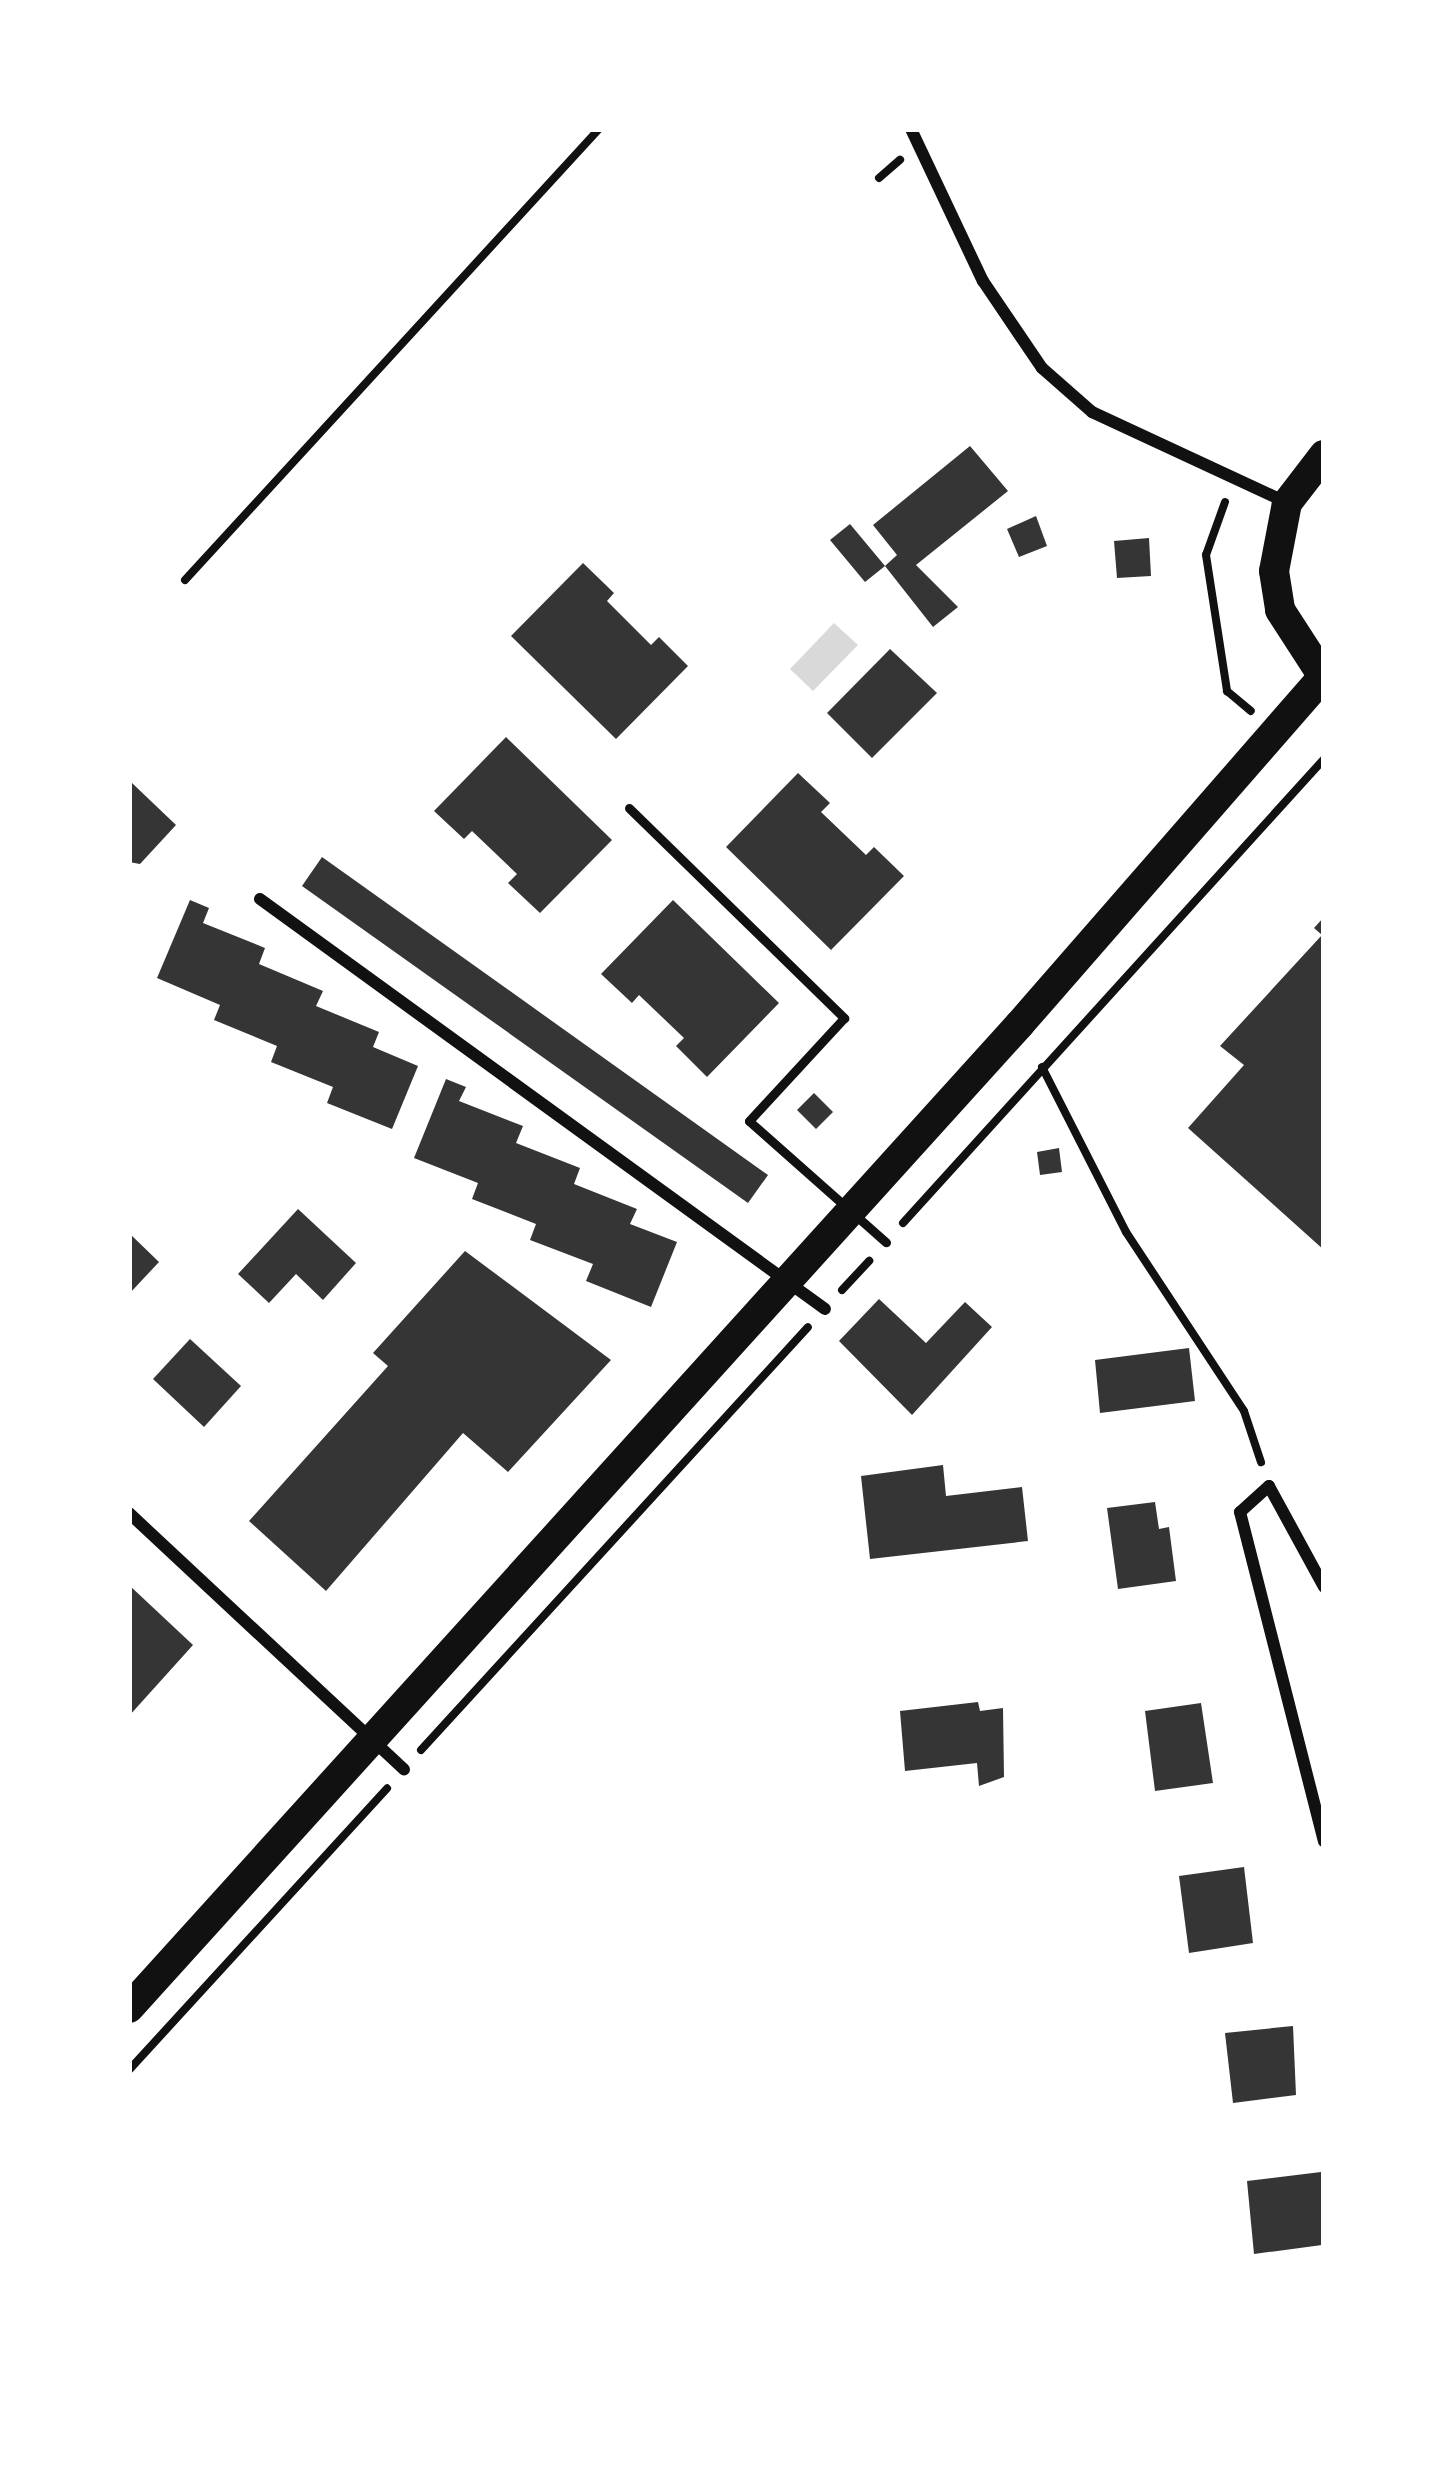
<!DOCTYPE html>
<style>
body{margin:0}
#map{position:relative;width:1453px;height:2480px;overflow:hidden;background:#fff;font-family:"Asap Condensed",sans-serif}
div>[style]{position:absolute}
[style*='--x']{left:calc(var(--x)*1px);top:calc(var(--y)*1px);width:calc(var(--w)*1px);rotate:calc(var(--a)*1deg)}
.water>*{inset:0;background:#d9d9d9}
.building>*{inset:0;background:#353535}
.path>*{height:8px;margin:-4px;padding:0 4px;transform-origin:4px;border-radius:4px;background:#111}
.service>*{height:9px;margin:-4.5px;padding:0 4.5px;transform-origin:4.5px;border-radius:4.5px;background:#111}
.minor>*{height:12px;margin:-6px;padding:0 6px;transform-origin:6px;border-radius:6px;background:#111}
.primary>*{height:30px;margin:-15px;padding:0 15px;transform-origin:15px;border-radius:15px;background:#111}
span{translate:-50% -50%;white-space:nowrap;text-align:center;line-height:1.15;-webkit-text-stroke:9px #fff;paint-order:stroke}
.frame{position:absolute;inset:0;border:132px solid #fff;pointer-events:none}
</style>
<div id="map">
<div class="water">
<div style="clip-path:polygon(834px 623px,858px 645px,813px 691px,790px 669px)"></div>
</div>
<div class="building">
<div style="clip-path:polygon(970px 446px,1008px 491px,916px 565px,958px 607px,933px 627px,885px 566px,897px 555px,873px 525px)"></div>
<div style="clip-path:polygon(1036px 516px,1047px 546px,1019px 557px,1007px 529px)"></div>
<div style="clip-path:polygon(850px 524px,885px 566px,865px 582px,830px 540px)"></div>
<div style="clip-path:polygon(1149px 538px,1151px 576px,1117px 578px,1114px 541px)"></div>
<div style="clip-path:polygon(583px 563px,614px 593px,607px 601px,651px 645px,659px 637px,688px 666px,616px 739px,511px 636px)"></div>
<div style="clip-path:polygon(890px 649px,937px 693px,872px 758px,827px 713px)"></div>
<div style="clip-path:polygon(506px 737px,612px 840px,540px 913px,508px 883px,517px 874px,472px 831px,464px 839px,434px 811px)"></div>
<div style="clip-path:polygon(798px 773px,830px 803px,821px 812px,866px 855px,874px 847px,904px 876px,831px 950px,726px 847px)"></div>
<div style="clip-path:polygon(132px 783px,176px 825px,140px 864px,129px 862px)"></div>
<div style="clip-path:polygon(322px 857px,768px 1175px,748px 1203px,302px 886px)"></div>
<div style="clip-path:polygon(190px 900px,209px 908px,203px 923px,265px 948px,259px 964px,323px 991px,316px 1006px,379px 1032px,373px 1047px,418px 1066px,392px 1129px,327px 1103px,333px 1087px,271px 1062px,277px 1046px,214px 1020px,220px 1005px,157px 978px)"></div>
<div style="clip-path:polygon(673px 900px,779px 1003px,707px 1077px,676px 1046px,684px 1038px,639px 995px,632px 1003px,601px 974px)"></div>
<div style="clip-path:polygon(1324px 917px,1324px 1250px,1188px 1128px,1244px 1065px,1220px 1046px,1322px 935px,1314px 928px)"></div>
<div style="clip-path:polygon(446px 1079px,466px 1087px,459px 1101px,523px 1126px,516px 1143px,580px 1168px,574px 1184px,637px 1209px,630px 1224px,677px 1242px,651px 1307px,586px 1281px,593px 1264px,530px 1240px,536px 1224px,472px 1199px,478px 1183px,414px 1158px)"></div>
<div style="clip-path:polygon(814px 1093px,833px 1112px,816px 1129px,797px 1110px)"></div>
<div style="clip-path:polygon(1059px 1148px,1062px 1172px,1040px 1175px,1037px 1152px)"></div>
<div style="clip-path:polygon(298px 1209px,356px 1263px,323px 1300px,296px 1274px,269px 1303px,238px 1274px)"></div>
<div style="clip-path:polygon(129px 1233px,159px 1262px,129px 1294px)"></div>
<div style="clip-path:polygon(465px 1251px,611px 1360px,508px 1472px,463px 1433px,326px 1591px,249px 1521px,388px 1366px,373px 1353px)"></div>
<div style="clip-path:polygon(879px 1299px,926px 1343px,965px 1302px,992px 1327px,912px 1415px,839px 1341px)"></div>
<div style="clip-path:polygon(190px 1339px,241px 1386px,204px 1427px,153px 1379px)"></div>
<div style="clip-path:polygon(1189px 1348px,1195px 1401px,1100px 1413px,1095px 1360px)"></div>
<div style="clip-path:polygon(943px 1465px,946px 1496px,1022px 1487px,1028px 1541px,870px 1559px,861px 1476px)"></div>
<div style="clip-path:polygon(1155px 1502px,1159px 1529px,1169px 1527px,1176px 1581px,1118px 1589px,1107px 1508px)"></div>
<div style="clip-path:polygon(129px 1585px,193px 1645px,129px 1716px)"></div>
<div style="clip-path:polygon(978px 1702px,980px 1711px,1003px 1708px,1004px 1777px,979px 1786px,977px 1763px,905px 1771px,900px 1711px)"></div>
<div style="clip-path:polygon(1201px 1703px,1213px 1783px,1155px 1791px,1145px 1711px)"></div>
<div style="clip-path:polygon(1244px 1867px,1253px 1943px,1189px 1953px,1179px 1876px)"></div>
<div style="clip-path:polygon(1293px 2026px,1296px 2095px,1233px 2103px,1225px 2033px)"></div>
<div style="clip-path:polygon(1321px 2172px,1322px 2245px,1254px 2254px,1247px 2181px)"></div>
</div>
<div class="path">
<div style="--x:879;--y:178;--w:28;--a:-41"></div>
<div style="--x:1225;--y:502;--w:56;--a:109.7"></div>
<div style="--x:1206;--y:555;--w:138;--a:81.2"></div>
<div style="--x:1227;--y:691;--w:31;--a:40"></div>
<div style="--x:185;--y:580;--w:612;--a:-47.45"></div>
<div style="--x:1042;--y:1067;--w:185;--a:63"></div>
<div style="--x:1126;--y:1232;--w:214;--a:56.6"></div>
<div style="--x:1244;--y:1411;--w:54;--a:71.6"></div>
<div style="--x:903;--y:1223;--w:627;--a:-47.78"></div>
<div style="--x:842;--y:1290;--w:40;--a:-47"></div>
<div style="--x:421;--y:1750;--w:573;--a:-47.54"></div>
<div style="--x:129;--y:2070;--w:382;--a:-47.5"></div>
</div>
<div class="service">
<div style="--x:629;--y:808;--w:301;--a:44.3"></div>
<div style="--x:844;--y:1018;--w:140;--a:132.7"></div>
<div style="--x:749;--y:1121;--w:183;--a:41.5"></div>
</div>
<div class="minor">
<div style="--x:911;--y:129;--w:168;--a:64.7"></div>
<div style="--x:983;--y:281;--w:105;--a:55.9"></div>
<div style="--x:1042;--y:368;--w:67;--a:41.3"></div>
<div style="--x:1092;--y:412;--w:214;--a:24.9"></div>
<div style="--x:260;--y:899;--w:698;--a:35.97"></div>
<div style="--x:129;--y:1513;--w:376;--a:43"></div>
<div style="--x:1324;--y:1587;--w:115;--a:-118.6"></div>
<div style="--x:1269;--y:1486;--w:39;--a:138"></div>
<div style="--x:1240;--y:1512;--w:340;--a:75.7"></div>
</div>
<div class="primary">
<div style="--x:1324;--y:455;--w:61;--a:127.6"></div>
<div style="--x:1287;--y:503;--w:69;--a:100.8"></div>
<div style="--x:1274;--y:571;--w:39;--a:81"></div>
<div style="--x:1280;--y:610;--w:81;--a:57.1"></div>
<div style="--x:129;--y:2008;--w:1327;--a:-47.84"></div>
<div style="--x:1020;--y:1024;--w:461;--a:-48.9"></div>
</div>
<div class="frame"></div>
</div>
